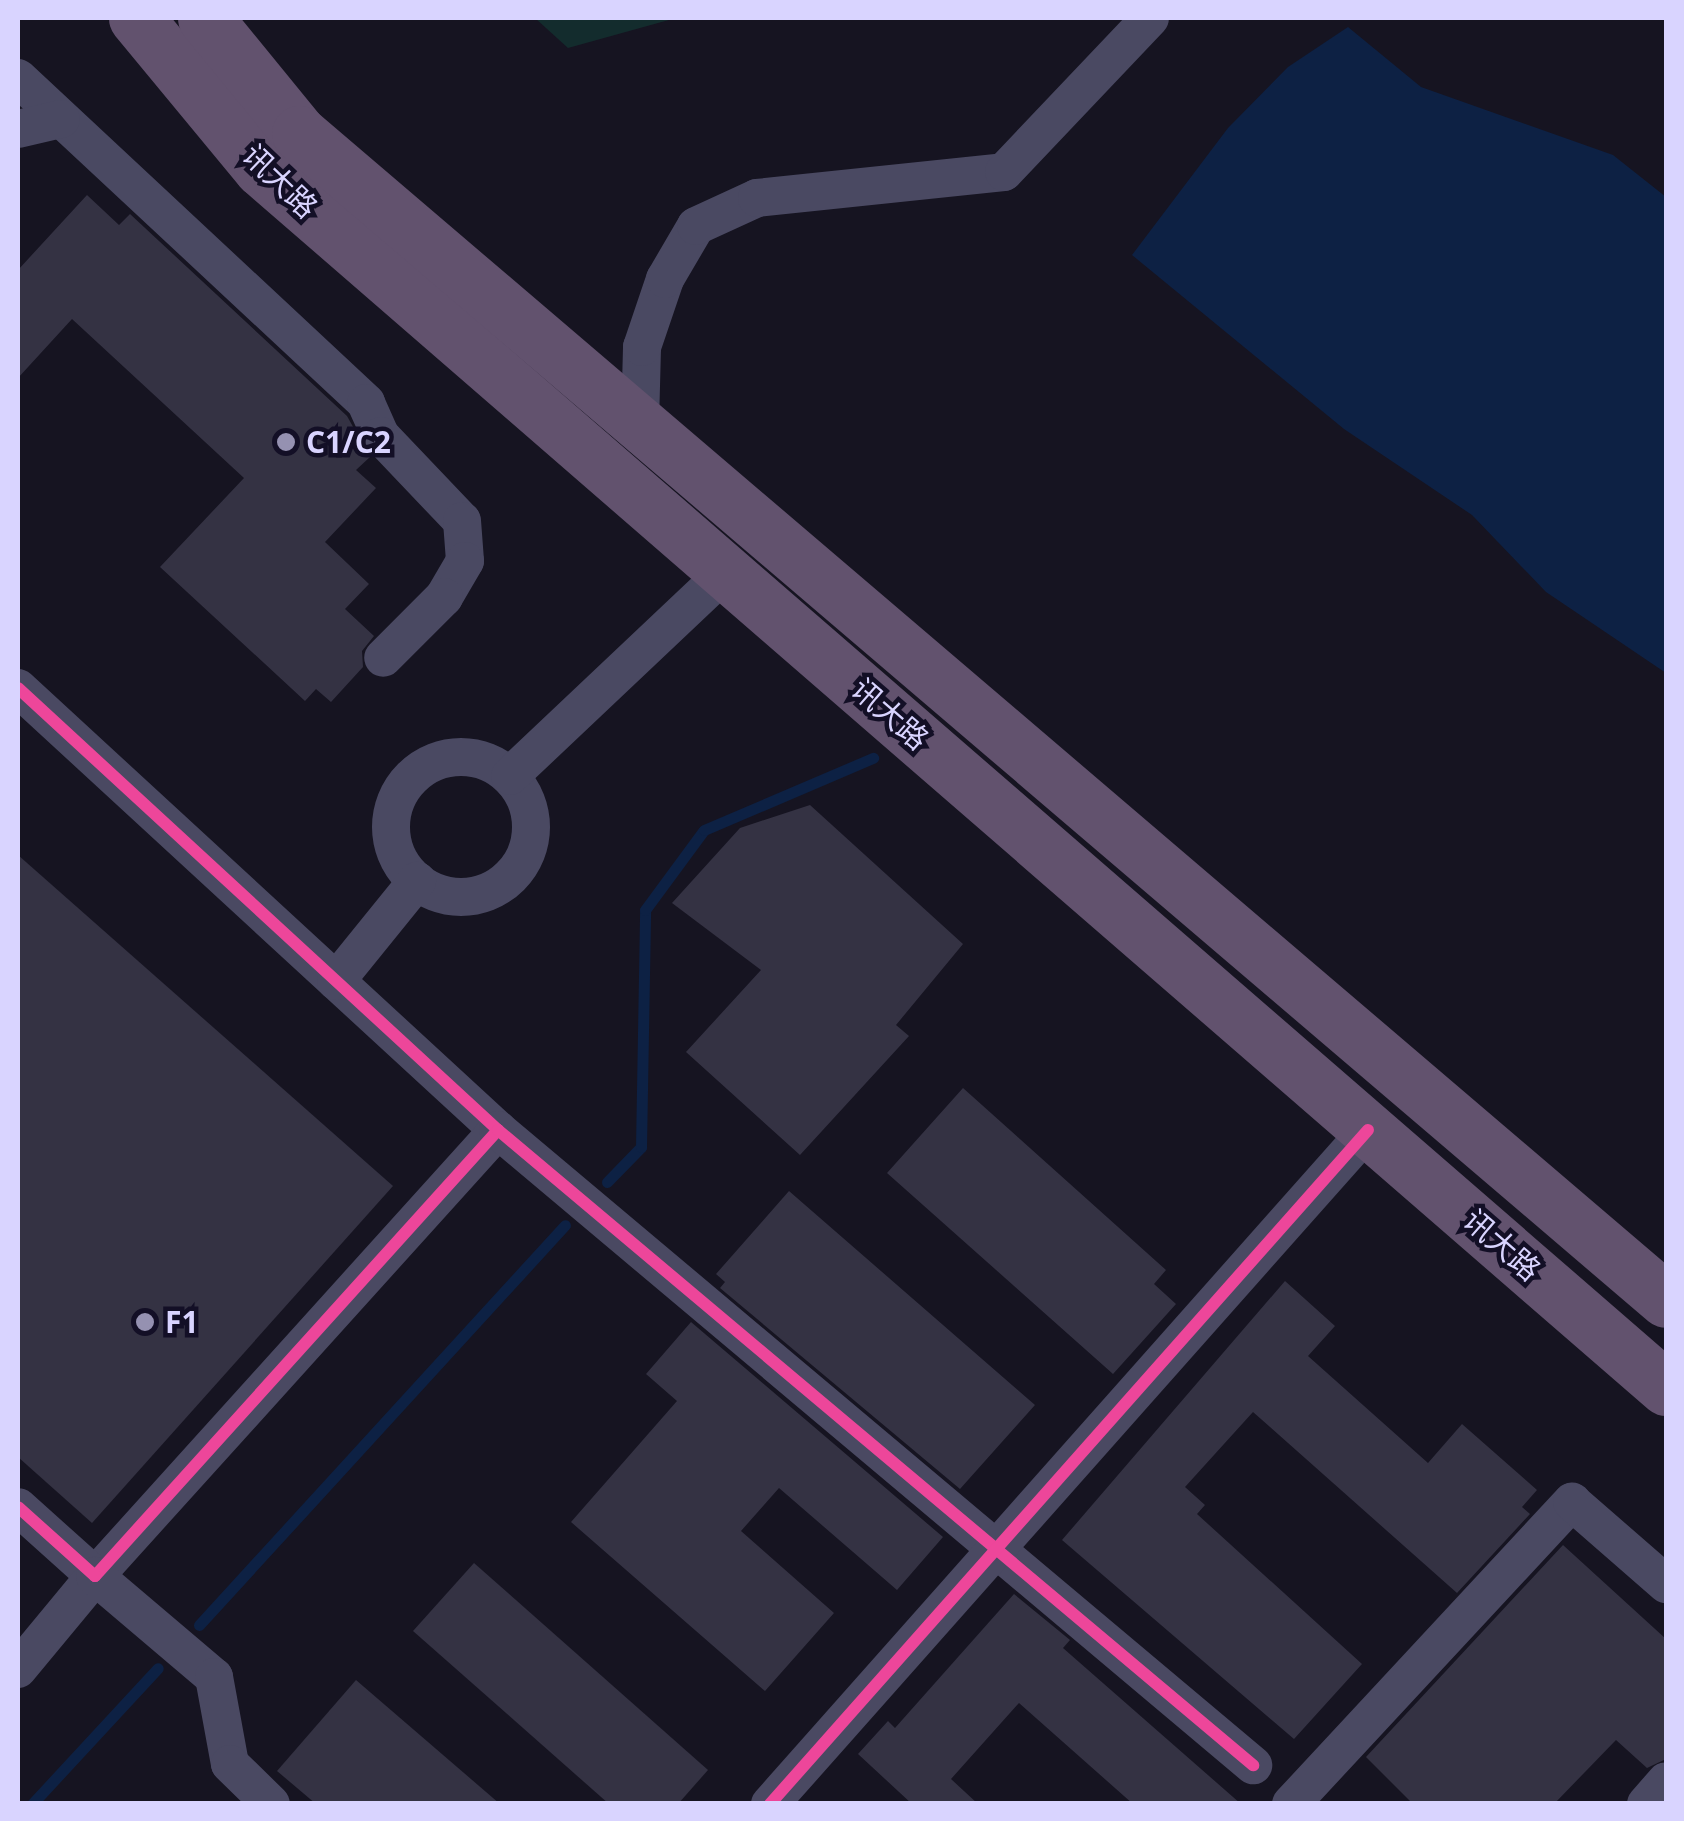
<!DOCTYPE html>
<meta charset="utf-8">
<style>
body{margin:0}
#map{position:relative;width:1684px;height:1821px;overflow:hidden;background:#161421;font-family:"Open Sans","Noto Sans SC",sans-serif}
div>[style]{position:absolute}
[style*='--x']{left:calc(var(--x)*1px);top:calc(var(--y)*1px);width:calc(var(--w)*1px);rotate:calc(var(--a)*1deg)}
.green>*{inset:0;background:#132c2d}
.water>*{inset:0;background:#0d2144}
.stream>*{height:11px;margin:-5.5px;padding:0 5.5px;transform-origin:5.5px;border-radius:5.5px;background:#0d2144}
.building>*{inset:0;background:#343243}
.minor>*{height:38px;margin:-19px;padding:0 19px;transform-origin:19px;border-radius:19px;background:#4a4962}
.minor>.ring{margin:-19px;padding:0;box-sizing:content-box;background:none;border:38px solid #4a4962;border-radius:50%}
.trunk>*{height:55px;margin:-27.5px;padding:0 27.5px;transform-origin:27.5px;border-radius:27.5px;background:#62526e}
.cycleway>*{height:12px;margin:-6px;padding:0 6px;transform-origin:6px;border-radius:6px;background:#ed469a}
.dots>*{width:28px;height:28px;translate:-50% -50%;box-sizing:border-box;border:5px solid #130f26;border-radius:50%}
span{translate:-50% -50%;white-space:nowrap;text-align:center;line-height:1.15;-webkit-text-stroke:9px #130f26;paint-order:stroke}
.street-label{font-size:30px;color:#d9d4ff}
.poi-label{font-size:30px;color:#d9d4ff;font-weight:700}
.left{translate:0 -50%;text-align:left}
.frame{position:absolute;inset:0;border:20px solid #d9d4ff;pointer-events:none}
</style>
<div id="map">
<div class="green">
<div style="clip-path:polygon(535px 18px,676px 18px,568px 48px)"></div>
</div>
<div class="water">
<div style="clip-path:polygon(1348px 27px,1421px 87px,1613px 155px,1666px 197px,1666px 673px,1546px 592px,1472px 515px,1344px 429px,1132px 255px,1228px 128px,1288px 67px)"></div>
</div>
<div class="stream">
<div style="--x:607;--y:1182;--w:49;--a:-45.8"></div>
<div style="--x:641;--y:1147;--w:237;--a:-89"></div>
<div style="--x:645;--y:910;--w:99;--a:-53.6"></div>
<div style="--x:704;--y:830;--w:184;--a:-23.1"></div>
<div style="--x:199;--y:1625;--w:542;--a:-47.54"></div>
<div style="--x:32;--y:1804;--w:185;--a:-47.2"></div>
</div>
<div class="building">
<div style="clip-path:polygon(87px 195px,119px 225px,130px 214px,347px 416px,370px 457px,356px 470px,376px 488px,325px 542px,369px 584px,345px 609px,374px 636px,362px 651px,363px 667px,331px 702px,316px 689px,305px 701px,160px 567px,244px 478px,72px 319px,18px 378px,18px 270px)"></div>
<div style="clip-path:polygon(810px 805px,963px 944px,896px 1025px,909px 1036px,800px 1155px,686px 1052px,761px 970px,672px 903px,740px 828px)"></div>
<div style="clip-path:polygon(18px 855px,393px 1186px,92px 1523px,18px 1457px)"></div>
<div style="clip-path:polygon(963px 1088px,1166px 1270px,1154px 1284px,1176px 1304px,1113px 1374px,887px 1173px)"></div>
<div style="clip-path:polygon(789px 1191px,1035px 1405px,960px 1489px,720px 1288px,725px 1282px,716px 1274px)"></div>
<div style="clip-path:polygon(1285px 1281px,1335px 1326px,1308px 1356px,1428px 1463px,1462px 1424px,1537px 1490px,1522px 1507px,1530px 1514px,1457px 1593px,1253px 1412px,1185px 1487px,1205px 1505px,1197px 1514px,1362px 1664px,1294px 1739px,1062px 1540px)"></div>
<div style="clip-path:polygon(691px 1322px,943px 1537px,897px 1590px,779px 1488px,741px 1531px,834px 1613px,765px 1691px,571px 1522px,677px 1401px,646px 1374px)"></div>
<div style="clip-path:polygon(1563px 1545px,1666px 1639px,1666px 1759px,1647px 1768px,1616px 1740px,1554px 1804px,1413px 1804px,1366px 1757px)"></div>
<div style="clip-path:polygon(474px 1563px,708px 1770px,678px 1804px,609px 1804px,413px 1631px)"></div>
<div style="clip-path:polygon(1014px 1594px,1070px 1640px,1063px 1648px,1241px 1804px,1133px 1804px,1019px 1703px,951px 1779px,978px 1804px,912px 1804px,858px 1754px,888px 1721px,895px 1728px)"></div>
<div style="clip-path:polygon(356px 1680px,500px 1804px,316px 1804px,277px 1771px)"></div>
</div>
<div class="minor">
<div style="--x:18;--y:78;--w:476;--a:43"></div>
<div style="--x:366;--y:403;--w:36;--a:66"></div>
<div style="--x:381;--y:436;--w:117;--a:46.4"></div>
<div style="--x:462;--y:521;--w:40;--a:85.7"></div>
<div style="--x:465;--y:561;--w:42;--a:120.3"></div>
<div style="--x:444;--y:597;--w:86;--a:135"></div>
<div style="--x:18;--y:129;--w:44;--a:-13.1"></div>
<div style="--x:640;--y:424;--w:77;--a:-88.5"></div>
<div style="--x:642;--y:347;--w:72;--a:-71.3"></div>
<div style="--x:665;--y:279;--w:61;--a:-59.7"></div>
<div style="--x:696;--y:226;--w:67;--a:-24.7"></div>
<div style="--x:757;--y:198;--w:248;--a:-6"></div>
<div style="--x:1004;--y:172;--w:212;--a:-46.5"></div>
<div style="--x:18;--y:688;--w:653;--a:42.64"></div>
<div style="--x:498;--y:1130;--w:601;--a:132.1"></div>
<div style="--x:95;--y:1576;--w:103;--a:-138.1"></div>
<div class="ring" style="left:391px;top:757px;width:102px;height:102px"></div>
<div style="--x:510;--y:776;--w:297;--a:-43.4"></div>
<div style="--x:336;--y:981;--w:129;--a:-51"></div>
<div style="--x:498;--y:1130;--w:987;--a:40.07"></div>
<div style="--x:18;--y:1669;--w:121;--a:-50.4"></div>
<div style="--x:95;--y:1576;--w:156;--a:40.3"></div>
<div style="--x:214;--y:1677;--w:88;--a:79.6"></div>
<div style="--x:230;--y:1764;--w:57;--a:44.3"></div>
<div style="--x:770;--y:1804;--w:901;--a:-48.42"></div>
<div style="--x:1291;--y:1804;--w:413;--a:-47.1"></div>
<div style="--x:1572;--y:1502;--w:125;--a:41.1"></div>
<div style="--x:1646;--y:1804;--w:30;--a:-49"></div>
</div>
<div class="trunk">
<div style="--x:136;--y:18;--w:196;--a:50.4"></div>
<div style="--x:261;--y:169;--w:1860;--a:40.95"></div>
<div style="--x:205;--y:18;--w:149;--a:50.7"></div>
<div style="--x:299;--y:133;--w:1797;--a:40.49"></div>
</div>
<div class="cycleway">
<div style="--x:18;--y:688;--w:653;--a:42.64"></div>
<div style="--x:498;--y:1130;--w:601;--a:132.1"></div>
<div style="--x:95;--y:1576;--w:103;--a:-138.1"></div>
<div style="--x:498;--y:1130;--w:987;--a:40.07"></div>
<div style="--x:770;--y:1804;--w:901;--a:-48.42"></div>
</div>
<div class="dots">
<div style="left:286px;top:442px;background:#9591b1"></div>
<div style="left:145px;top:1322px;background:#9591b1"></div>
</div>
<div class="street-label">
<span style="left:280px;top:181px;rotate:44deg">讯大路</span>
<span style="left:890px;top:714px;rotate:41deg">讯大路</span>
<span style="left:1502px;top:1245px;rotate:41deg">讯大路</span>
</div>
<div class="poi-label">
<span class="left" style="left:306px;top:442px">C1/C2</span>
<span class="left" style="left:165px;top:1322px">F1</span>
</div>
<div class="frame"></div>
</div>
